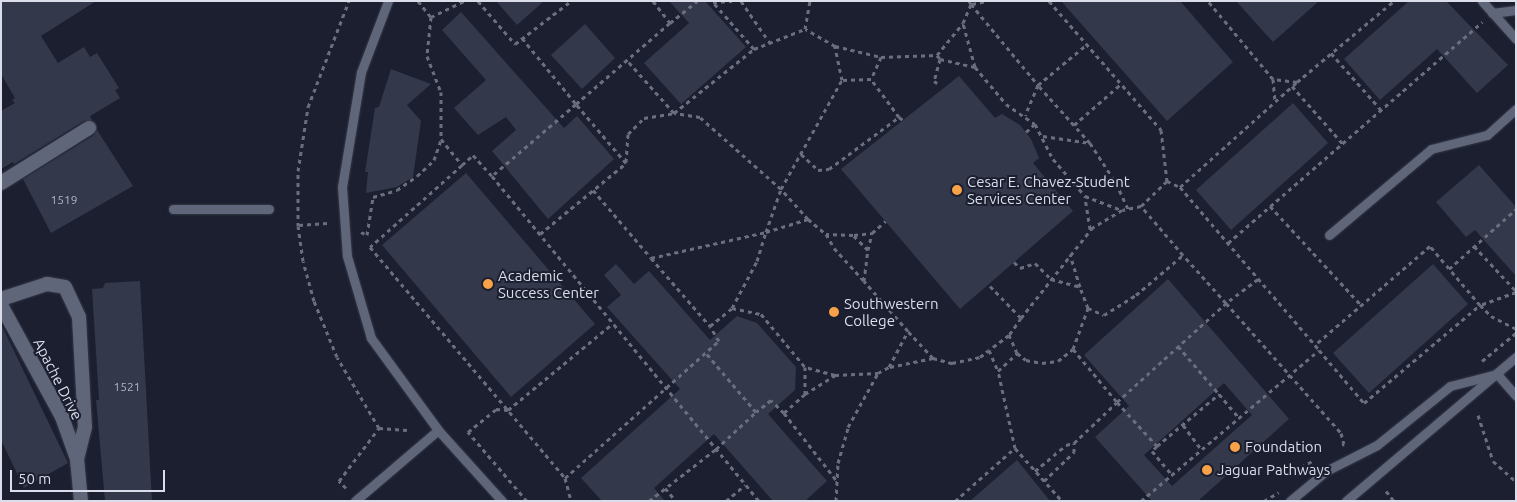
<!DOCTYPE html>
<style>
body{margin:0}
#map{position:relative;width:1517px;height:502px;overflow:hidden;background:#1b1f30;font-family:Ubuntu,sans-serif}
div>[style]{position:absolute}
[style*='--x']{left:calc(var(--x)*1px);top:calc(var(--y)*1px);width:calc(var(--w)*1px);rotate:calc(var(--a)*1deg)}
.building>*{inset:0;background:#34384b}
.path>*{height:3px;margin-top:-1.5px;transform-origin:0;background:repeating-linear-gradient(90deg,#6b6e7d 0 4px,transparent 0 8px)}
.roads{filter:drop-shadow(0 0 1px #353846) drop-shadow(0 0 1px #353846)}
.service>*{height:9px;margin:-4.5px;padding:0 4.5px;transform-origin:4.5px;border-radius:4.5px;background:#60667a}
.minor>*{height:14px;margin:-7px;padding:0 7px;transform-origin:7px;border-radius:7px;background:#60667a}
.dots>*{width:14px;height:14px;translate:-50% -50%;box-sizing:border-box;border:2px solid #1b1f30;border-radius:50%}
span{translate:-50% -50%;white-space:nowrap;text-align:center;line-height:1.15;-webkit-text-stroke:4px #1b1f30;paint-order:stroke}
.number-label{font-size:12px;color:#b1b4c2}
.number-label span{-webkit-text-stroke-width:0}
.poi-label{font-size:15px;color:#dbdeea}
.left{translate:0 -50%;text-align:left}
.street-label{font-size:15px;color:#dbdeea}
.frame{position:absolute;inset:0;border:2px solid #dbdeea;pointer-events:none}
.scale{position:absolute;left:10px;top:470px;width:155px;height:22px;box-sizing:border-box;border:2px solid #dbdeea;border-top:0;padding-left:6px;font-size:15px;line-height:18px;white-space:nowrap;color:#dbdeea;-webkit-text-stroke:4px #1b1f30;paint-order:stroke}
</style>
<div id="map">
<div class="building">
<div style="clip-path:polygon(1px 1px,96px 1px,41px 36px,58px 63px,84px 47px,90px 57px,97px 53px,119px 88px,115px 90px,120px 98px,90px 116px,92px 120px,84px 121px,14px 164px,13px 162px,1px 169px,1px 111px,15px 103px,12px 100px,15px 98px,1px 74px)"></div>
<div style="clip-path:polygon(496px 1px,544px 1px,517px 25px)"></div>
<div style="clip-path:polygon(669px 1px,705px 1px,746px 47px,681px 104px,644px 63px,689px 23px)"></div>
<div style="clip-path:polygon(1061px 1px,1180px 1px,1233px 62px,1167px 121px)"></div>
<div style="clip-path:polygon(1236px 1px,1319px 1px,1273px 42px)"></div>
<div style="clip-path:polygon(1409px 1px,1446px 1px,1508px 65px,1477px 93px,1437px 49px,1380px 100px,1344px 59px)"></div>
<div style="clip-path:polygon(461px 12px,564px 128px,577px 116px,614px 159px,548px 219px,492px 151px,516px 130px,506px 117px,478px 135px,454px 108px,486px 80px,442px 30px)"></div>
<div style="clip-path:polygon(585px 24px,615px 58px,582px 89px,551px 55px)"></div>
<div style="clip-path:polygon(391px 69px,431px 84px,407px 105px,421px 121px,413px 177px,397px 187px,366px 193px,368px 172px,365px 172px,375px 108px,379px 107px)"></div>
<div style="clip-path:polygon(959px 76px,995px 118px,1002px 114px,1020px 125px,1031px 139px,1039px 158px,1033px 163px,1073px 211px,960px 309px,841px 169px)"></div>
<div style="clip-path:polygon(1293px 103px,1328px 143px,1231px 230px,1196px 190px)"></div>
<div style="clip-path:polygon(97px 130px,133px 186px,51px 233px,23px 179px,94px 135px)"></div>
<div style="clip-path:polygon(1479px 165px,1516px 207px,1516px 276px,1475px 230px,1466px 237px,1436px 202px)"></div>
<div style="clip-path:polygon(466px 173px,595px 324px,511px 397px,382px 245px)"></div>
<div style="clip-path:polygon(616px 264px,634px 284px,649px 271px,710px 340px,737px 316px,757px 323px,796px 367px,795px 390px,768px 414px,827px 481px,805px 501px,773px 501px,714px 434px,654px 488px,665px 501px,602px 501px,581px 478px,680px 389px,607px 307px,621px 295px,604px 275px)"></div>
<div style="clip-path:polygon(1433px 264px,1468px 304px,1369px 393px,1333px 353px)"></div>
<div style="clip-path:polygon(evenodd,1168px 279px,1289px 419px,1198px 501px,1152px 501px,1095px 437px,1129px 406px,1084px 355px,1168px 279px,1224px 383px,1252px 415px,1172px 486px,1144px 455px,1224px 383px)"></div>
<div style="clip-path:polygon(140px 281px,152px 501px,105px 501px,96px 400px,99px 400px,92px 289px,103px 288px,105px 283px)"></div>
<div style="clip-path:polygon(1px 324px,68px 463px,24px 488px,1px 440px)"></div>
<div style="clip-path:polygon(1017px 460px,1050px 501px,970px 501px)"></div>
</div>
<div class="path">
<div style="--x:418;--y:1;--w:21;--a:51"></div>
<div style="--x:431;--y:17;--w:37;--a:-26"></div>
<div style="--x:478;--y:1;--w:57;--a:49.3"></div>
<div style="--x:515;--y:44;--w:71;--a:-37.5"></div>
<div style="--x:653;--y:1;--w:28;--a:52"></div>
<div style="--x:670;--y:23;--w:35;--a:-39"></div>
<div style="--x:741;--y:1;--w:51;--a:55.4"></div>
<div style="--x:1049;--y:1;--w:171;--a:49"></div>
<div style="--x:1161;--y:130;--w:51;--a:83.3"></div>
<div style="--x:1167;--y:181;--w:36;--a:136"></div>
<div style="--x:1141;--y:206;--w:19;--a:168"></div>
<div style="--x:1122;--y:210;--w:37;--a:149"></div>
<div style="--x:1090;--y:229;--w:33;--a:-99"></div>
<div style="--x:1085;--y:196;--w:40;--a:21"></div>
<div style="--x:713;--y:2;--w:19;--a:-3"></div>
<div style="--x:971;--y:4;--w:105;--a:50.4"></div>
<div style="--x:1038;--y:85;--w:33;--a:113"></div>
<div style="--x:972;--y:4;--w:15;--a:-11"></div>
<div style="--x:431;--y:17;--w:39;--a:96"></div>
<div style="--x:427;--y:56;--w:39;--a:69"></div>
<div style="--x:441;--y:92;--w:47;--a:90"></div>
<div style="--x:441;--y:139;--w:33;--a:51"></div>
<div style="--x:462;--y:165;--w:15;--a:-42"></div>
<div style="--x:473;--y:155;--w:28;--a:48"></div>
<div style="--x:522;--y:38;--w:85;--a:50.7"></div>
<div style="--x:576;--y:104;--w:124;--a:-40.8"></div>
<div style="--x:835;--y:46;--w:47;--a:13.4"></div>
<div style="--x:881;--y:57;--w:24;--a:114"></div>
<div style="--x:871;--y:79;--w:29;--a:178"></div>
<div style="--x:754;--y:49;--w:55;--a:-21.4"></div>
<div style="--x:805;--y:29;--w:28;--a:-80"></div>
<div style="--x:1331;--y:53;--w:76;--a:48.7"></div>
<div style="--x:937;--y:55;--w:41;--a:-50.9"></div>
<div style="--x:963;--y:23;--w:21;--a:-67"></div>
<div style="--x:971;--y:4;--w:4;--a:-124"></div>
<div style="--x:881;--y:57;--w:56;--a:-2"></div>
<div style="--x:937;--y:55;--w:5;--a:53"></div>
<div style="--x:940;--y:59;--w:23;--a:105"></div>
<div style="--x:934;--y:81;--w:4;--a:34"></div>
<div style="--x:940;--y:59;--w:36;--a:13"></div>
<div style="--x:975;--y:67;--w:46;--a:-105.3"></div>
<div style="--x:975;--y:67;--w:48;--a:50"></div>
<div style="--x:1006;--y:104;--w:35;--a:35"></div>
<div style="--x:1035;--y:124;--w:39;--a:63"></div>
<div style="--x:1053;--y:159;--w:49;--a:49.1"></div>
<div style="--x:1273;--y:79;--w:23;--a:85"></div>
<div style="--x:1297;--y:82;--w:126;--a:-39.9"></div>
<div style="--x:1292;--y:86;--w:76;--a:48.7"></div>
<div style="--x:674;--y:113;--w:102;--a:-38.7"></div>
<div style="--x:754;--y:49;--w:64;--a:-131.2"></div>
<div style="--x:899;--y:117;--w:5;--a:37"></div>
<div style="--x:1074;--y:125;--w:62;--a:-41.1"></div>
<div style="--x:1026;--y:132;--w:12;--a:-42"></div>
<div style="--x:1043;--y:136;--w:48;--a:8.5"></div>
<div style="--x:1090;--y:143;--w:78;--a:-131.9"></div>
<div style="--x:1038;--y:85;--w:62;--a:-39.8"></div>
<div style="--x:1090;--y:143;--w:48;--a:57"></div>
<div style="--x:1116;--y:183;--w:29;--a:65"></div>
<div style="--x:801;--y:154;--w:23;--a:43"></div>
<div style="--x:818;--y:170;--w:11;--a:-5"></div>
<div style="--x:829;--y:169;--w:87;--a:-36.6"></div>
<div style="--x:899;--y:117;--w:47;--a:-126.4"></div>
<div style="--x:626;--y:162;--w:28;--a:-86"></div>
<div style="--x:628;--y:134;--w:23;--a:-45"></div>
<div style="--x:644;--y:118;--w:30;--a:-9"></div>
<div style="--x:674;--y:113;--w:71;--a:-131.6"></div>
<div style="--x:462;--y:165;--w:123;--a:138.3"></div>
<div style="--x:370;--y:247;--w:302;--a:49.8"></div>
<div style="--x:565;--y:478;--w:24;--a:75"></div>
<div style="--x:1167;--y:181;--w:14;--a:25"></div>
<div style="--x:1180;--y:187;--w:157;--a:-41.9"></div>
<div style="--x:1297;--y:82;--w:24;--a:-173"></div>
<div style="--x:1273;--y:79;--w:102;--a:-129.8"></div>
<div style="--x:1180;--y:187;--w:214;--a:49.5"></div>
<div style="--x:1319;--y:350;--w:70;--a:49.7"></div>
<div style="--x:1364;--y:403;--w:152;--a:-40.2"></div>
<div style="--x:1480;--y:305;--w:77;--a:-130.3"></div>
<div style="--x:1430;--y:246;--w:152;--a:139.3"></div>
<div style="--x:593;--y:190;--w:89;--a:49.5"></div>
<div style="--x:651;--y:258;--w:118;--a:-12.7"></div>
<div style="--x:766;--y:232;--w:46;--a:-70.8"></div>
<div style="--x:781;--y:189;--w:108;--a:-138.4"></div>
<div style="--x:700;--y:117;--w:26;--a:-171"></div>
<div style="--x:1270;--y:206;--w:134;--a:47.4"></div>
<div style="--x:808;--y:219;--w:23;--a:40"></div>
<div style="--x:826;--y:234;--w:16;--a:60"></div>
<div style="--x:834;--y:248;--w:45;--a:47.7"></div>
<div style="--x:864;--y:281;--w:31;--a:-83"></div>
<div style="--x:868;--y:250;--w:21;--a:-135"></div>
<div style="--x:853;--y:235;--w:27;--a:-178"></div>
<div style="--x:299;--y:225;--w:28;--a:-4"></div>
<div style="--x:361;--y:232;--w:7;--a:27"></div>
<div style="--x:367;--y:235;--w:38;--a:-81"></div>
<div style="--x:373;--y:197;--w:25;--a:-16"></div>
<div style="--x:397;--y:190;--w:24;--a:-35"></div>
<div style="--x:417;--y:176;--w:23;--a:-43"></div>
<div style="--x:434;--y:160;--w:21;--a:-71"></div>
<div style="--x:540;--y:234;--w:112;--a:-39.5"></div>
<div style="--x:626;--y:163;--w:77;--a:-130.3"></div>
<div style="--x:576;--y:104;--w:111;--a:139.4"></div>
<div style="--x:492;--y:176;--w:421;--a:50.6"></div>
<div style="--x:854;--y:235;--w:18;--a:-6"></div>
<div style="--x:1228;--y:243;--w:337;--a:-41"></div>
<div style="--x:1474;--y:246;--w:62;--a:47"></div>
<div style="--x:868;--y:250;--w:17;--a:-77"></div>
<div style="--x:872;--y:233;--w:18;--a:-41"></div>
<div style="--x:651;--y:258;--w:90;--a:49.1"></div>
<div style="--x:710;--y:326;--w:28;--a:-39"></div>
<div style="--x:732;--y:308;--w:53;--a:-62"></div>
<div style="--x:757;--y:261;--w:30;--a:-73"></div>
<div style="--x:766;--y:232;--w:44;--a:-17.2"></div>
<div style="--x:808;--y:219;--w:40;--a:-132"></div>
<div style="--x:781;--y:189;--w:125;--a:-60.8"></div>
<div style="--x:842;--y:80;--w:35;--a:-102"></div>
<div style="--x:835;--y:46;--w:34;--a:-150"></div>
<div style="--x:1014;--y:262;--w:8;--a:45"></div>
<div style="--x:1020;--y:268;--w:16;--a:-18"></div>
<div style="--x:1035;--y:263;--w:23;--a:45"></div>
<div style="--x:1051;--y:279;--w:30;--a:15"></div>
<div style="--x:1080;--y:287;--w:34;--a:-107"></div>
<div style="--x:1449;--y:269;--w:90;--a:-41.8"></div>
<div style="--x:1258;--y:279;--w:40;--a:143"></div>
<div style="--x:1226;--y:303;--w:174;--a:48.5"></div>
<div style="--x:1341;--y:433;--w:11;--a:75"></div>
<div style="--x:1344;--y:444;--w:2;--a:153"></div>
<div style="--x:990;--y:286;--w:45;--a:45.9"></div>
<div style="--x:1021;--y:318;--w:21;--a:125"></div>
<div style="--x:1516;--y:292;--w:38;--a:160"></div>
<div style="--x:1480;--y:305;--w:16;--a:45"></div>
<div style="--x:1491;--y:316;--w:28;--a:27"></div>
<div style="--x:732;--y:308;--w:30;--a:12"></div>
<div style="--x:761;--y:314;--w:69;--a:50.3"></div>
<div style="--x:805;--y:367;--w:27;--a:90"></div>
<div style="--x:805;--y:394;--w:28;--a:138"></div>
<div style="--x:784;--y:413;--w:18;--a:-135"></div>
<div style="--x:771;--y:400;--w:19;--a:141"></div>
<div style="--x:1088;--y:308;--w:17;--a:24"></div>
<div style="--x:1104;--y:315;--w:38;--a:-32"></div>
<div style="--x:1136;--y:295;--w:62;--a:-40.4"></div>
<div style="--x:1183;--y:255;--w:65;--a:-130.6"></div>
<div style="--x:1021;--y:318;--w:115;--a:-51.7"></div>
<div style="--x:1178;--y:346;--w:63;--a:49.5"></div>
<div style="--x:1073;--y:349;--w:69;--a:50.3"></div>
<div style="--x:1117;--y:402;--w:147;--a:-42.2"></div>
<div style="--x:1226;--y:303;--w:64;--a:-131.9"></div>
<div style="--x:1017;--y:353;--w:11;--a:38"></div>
<div style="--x:1026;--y:360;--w:16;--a:11"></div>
<div style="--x:1042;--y:363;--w:16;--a:-7"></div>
<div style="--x:1058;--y:361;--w:19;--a:-39"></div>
<div style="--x:1073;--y:349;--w:44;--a:-69.9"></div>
<div style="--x:1088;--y:308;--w:22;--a:-111"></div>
<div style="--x:933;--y:358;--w:20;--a:15"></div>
<div style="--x:952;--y:363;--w:29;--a:-12"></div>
<div style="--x:980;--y:357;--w:11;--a:-38"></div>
<div style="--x:989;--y:350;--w:23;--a:67"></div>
<div style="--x:998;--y:371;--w:26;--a:-43"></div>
<div style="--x:1017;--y:353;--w:20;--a:-114"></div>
<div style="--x:1009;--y:335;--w:25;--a:143"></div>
<div style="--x:1482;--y:361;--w:44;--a:-39.5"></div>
<div style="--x:890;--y:367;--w:44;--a:-11.8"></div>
<div style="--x:933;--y:358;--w:37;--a:-133"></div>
<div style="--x:835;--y:375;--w:43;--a:-2.7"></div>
<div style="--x:878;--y:373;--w:13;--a:-29"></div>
<div style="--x:889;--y:367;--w:41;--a:-62.2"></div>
<div style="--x:908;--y:331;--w:67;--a:-131.3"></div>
<div style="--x:805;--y:394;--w:36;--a:-32"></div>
<div style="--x:835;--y:375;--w:31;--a:-165"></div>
<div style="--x:784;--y:413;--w:86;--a:52.1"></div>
<div style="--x:1478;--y:415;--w:48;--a:71.9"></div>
<div style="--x:1493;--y:461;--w:31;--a:42"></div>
<div style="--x:1183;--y:425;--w:31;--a:53"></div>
<div style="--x:379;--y:428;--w:28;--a:4"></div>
<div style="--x:1157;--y:446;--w:81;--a:-40"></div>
<div style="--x:1219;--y:394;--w:31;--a:50"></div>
<div style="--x:1015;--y:448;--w:71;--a:48.4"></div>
<div style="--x:1035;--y:471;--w:40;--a:-40"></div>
<div style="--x:1066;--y:445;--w:8;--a:-14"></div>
<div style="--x:1297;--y:475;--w:9;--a:-63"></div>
<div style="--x:1301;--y:467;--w:15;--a:-28"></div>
<div style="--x:565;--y:478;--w:206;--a:-41.7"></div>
<div style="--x:719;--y:341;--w:17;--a:-121"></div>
<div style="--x:1044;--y:481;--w:42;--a:-44"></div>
<div style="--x:1074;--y:452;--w:9;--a:-90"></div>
<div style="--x:1074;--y:443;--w:59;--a:-43.6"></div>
<div style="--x:1117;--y:402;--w:59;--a:47.7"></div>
<div style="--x:1157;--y:446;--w:7;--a:135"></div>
<div style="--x:1152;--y:451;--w:31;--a:50"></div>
<div style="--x:346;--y:488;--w:10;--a:-135"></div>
<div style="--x:339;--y:481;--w:66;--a:-53"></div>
<div style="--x:379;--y:428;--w:82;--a:-120.6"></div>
<div style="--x:337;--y:357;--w:61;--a:-112.3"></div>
<div style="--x:314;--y:301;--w:41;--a:-105.4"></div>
<div style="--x:303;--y:261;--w:35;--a:-98"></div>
<div style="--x:298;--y:226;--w:55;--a:-90"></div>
<div style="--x:298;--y:171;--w:65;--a:-81.1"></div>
<div style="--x:308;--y:107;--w:114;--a:-68.9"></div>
<div style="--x:665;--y:488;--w:17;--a:50"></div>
<div style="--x:1386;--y:491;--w:13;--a:51"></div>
<div style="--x:527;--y:501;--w:91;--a:-130.5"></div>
<div style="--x:468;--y:432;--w:36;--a:-39"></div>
<div style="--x:496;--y:409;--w:12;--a:5"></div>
<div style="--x:508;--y:410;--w:136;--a:-39.6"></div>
<div style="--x:649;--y:501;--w:85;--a:-37.8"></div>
<div style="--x:716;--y:449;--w:54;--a:-42.8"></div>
<div style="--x:756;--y:412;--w:77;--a:-130.3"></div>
<div style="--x:726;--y:501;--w:25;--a:-40"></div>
<div style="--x:836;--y:501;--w:38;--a:-87"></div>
<div style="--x:838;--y:463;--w:37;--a:-74"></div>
<div style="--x:848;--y:427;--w:62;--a:-60.9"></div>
<div style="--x:955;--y:501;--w:80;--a:-41.5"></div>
<div style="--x:1015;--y:448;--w:79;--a:-102.4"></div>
<div style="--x:1141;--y:501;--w:233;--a:-40.3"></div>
<div style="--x:1264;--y:501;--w:17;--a:-31"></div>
</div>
<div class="roads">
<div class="service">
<div style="--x:388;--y:1;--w:76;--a:110.8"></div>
<div style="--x:361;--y:72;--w:117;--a:99.4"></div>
<div style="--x:342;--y:187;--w:69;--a:85.9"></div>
<div style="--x:347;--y:256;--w:85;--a:73.7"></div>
<div style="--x:371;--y:338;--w:114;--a:53.9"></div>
<div style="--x:438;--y:430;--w:96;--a:48"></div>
<div style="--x:1482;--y:1;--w:51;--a:48.2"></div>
<div style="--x:1492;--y:13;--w:24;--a:-7"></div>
<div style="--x:173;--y:209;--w:96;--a:0"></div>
<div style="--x:1329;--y:235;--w:133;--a:-40.1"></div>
<div style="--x:1431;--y:149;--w:58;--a:-14"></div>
<div style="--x:1487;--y:135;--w:39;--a:-42"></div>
<div style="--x:355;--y:501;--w:109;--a:-40.5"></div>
<div style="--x:1290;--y:501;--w:47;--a:-39.8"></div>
<div style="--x:1326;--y:471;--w:57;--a:-27"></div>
<div style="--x:1377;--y:445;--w:94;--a:-38.9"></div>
<div style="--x:1450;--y:386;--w:49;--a:-14.3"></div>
<div style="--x:1497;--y:374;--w:29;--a:49"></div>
<div style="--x:1346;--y:501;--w:223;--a:-40.3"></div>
</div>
<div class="minor">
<div style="--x:1;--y:183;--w:104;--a:-32"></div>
<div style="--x:1;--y:299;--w:48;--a:-18.1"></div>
<div style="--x:47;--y:284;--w:18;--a:9"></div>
<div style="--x:65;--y:287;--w:33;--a:65"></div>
<div style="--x:79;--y:317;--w:110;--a:86.9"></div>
<div style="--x:85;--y:427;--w:33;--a:104"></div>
<div style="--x:1;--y:305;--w:128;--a:61.4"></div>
<div style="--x:62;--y:417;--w:45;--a:70.3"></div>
<div style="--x:77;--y:459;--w:42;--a:84.6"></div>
</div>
</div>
<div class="dots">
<div style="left:957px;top:190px;background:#f7a149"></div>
<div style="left:488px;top:284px;background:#f7a149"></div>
<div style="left:834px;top:312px;background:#f7a149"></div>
<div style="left:1235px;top:447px;background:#f7a149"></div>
<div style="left:1207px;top:470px;background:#f7a149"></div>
</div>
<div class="number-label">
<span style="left:64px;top:200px">1519</span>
<span style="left:127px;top:387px">1521</span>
</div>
<div class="poi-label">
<span class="left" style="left:967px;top:190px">Cesar E. Chavez-Student<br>Services Center</span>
<span class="left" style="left:498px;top:284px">Academic<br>Success Center</span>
<span class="left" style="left:844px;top:312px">Southwestern<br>College</span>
<span class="left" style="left:1245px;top:447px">Foundation</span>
<span class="left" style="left:1217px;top:470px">Jaguar Pathways</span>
</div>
<div class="street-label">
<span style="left:58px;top:379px;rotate:63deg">Apache Drive</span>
</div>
<div class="frame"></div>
<div class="scale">50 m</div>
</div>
